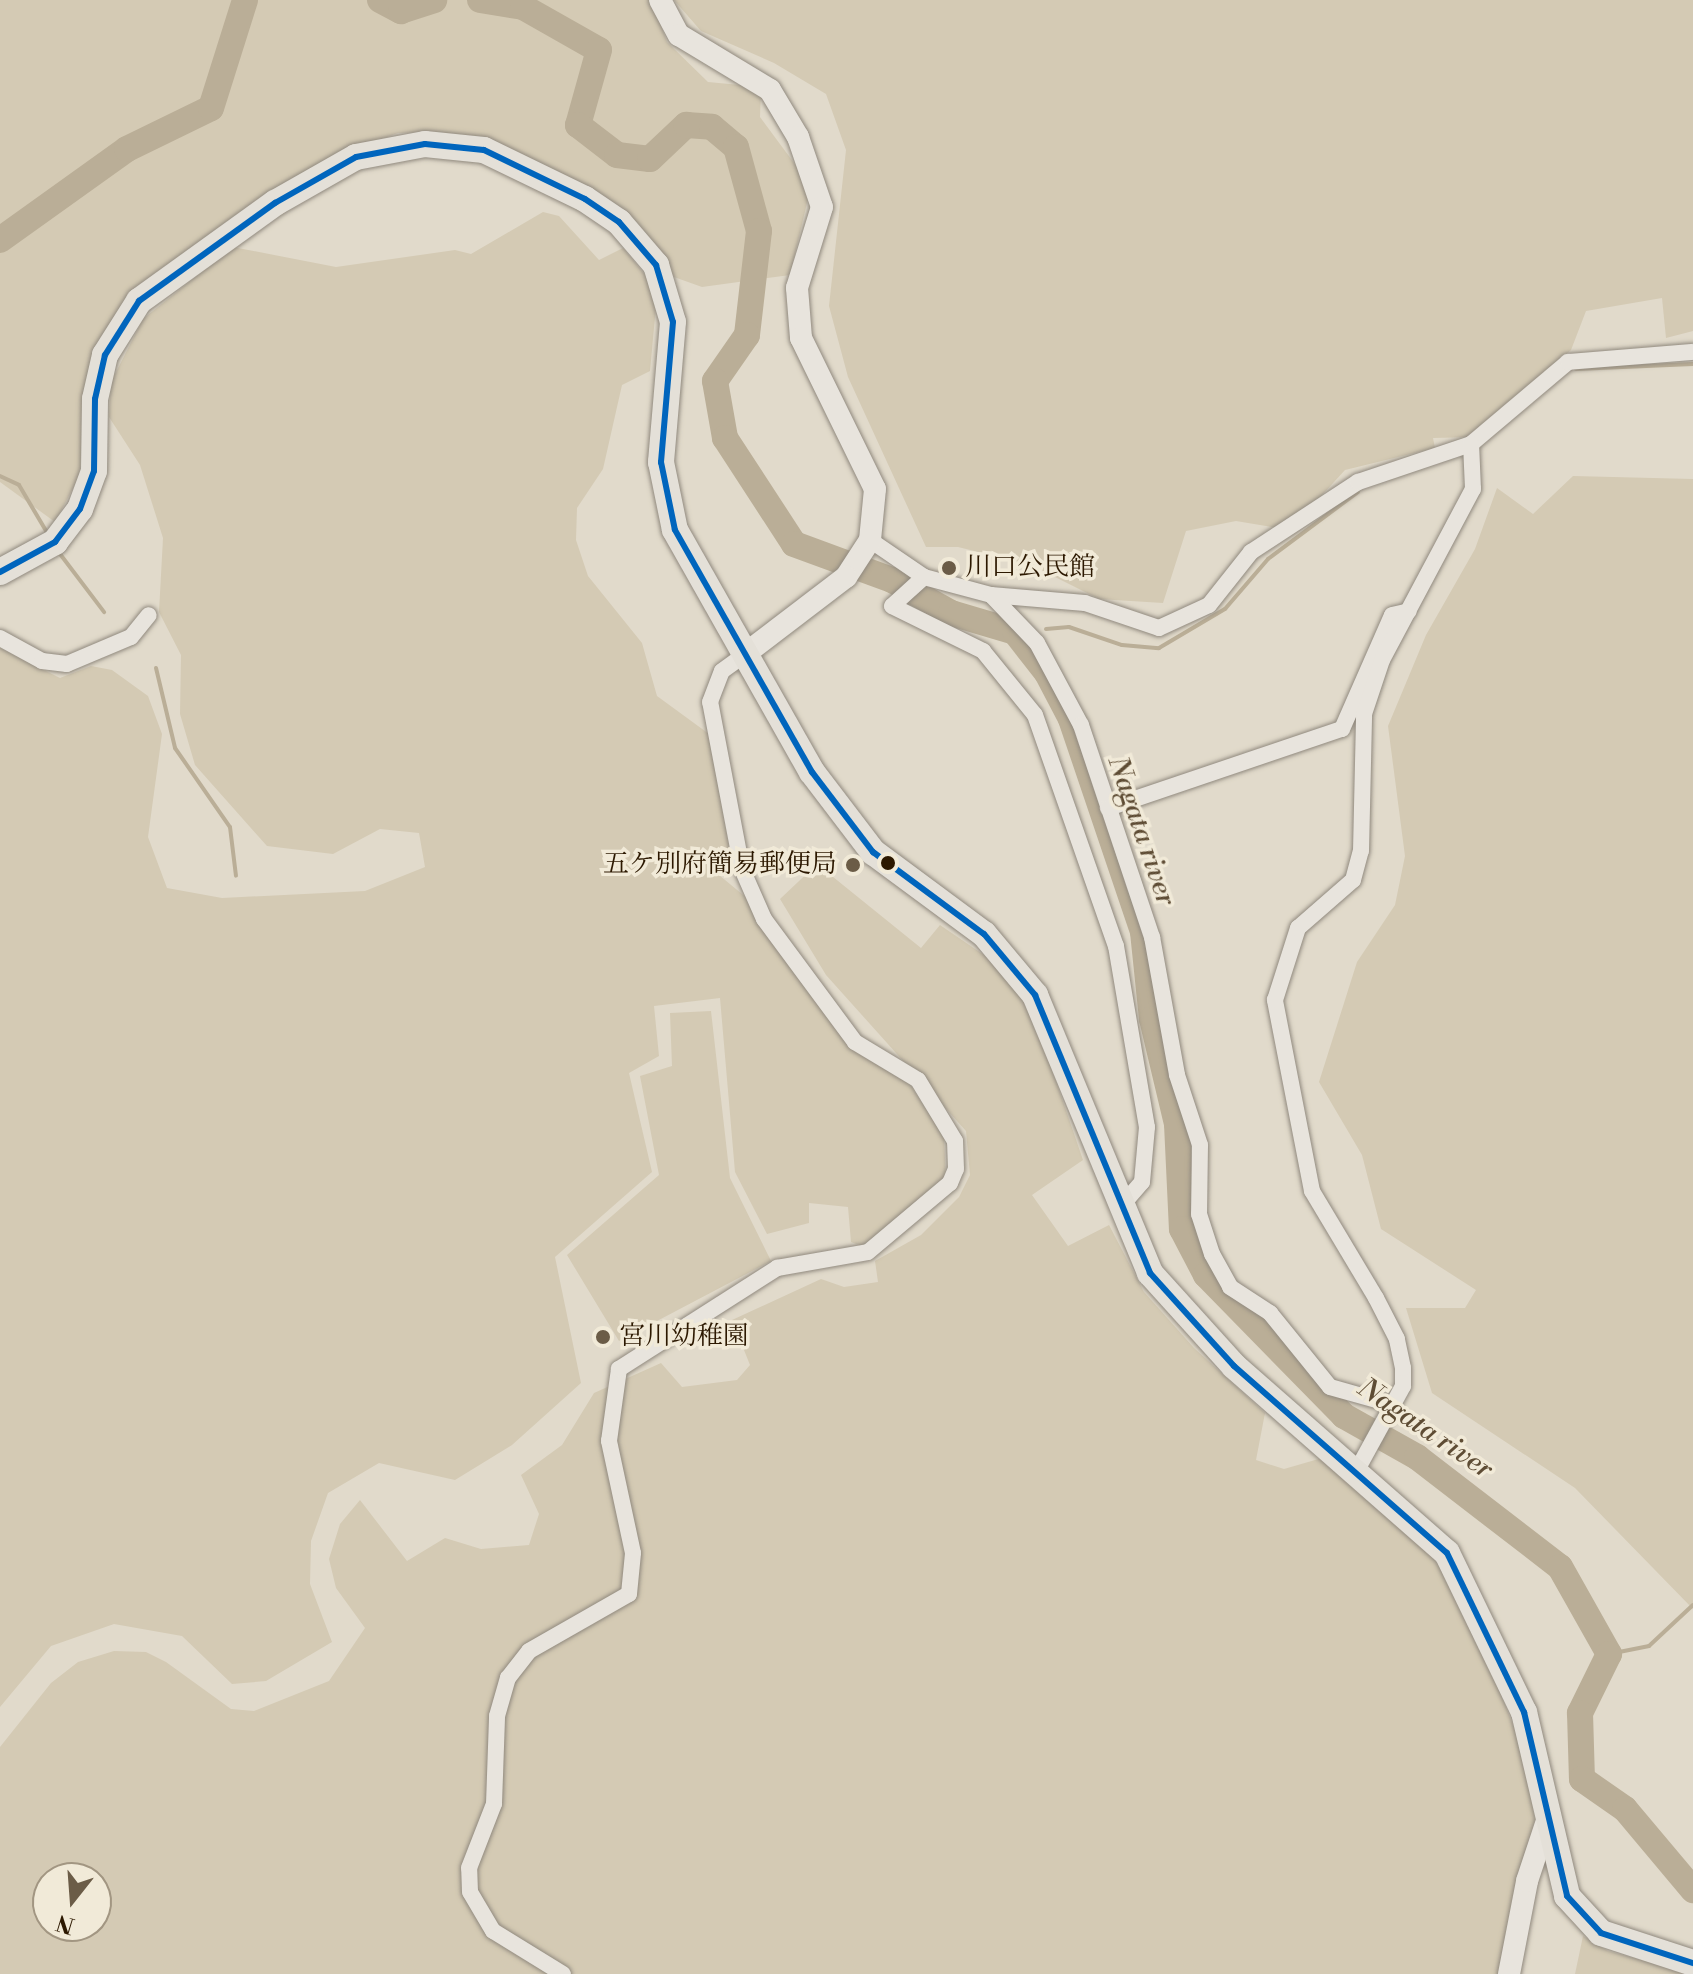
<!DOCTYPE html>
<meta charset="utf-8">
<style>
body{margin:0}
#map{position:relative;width:1693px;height:1974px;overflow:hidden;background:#e1dacb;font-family:"Libre Bodoni","Noto Serif JP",serif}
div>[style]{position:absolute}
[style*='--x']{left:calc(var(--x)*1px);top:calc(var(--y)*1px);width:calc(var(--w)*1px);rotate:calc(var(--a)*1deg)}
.green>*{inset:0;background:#d4cab4}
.stream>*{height:4px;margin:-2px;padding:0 2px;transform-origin:2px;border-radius:2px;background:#baae97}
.river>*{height:26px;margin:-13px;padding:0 13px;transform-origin:13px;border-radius:13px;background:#baae97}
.roads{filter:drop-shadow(0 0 2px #90897e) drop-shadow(0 0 2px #90897e)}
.street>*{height:16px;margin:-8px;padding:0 8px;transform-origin:8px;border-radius:8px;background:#e8e4dd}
.secondary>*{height:22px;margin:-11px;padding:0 11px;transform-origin:11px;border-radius:11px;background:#e8e4dd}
.primary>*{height:26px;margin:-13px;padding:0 13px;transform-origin:13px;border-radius:13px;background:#e4e0d8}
.bus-1>*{height:6px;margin:-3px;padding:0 3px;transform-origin:3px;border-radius:3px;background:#0065bd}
.dots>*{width:22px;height:22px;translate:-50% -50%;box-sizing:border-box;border:4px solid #f1ead8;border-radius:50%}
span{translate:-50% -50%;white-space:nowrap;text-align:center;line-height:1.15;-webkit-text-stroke:7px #f1ead8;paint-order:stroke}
.poi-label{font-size:26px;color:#2c1800}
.left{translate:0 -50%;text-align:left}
.right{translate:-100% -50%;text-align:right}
.water-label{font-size:28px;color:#5e4c34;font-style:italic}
.north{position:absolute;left:32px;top:1862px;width:80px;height:80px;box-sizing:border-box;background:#f1ead8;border:2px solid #a29682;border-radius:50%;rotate:197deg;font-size:22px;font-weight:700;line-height:32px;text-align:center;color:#2c1800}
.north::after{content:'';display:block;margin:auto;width:28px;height:36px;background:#6b5c47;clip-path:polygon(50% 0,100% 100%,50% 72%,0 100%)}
</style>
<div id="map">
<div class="green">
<div style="clip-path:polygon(0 0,652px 0,667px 42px,708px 82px,761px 87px,760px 117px,811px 186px,790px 275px,702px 287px,674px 277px,638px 223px,586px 185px,488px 141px,439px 132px,398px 133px,326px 160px,128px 299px,100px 338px,87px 389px,79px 477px,55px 522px,0 482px)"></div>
<div style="clip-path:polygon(674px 0,1693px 0,1693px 331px,1666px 338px,1662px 298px,1586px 311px,1571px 350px,1472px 437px,1433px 438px,1435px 448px,1345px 470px,1290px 530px,1236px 521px,1186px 531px,1163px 603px,1099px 599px,1031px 565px,958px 547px,926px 547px,848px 377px,829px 306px,846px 150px,826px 94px,774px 63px,701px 31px)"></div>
<div style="clip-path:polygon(543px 212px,559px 216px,599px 260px,623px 248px,646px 276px,656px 306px,650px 371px,622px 385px,603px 469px,577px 508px,576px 540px,588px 576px,642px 643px,657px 696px,709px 734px,731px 857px,719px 875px,748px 899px,852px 1045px,904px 1075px,944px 1137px,946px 1181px,864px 1247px,851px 1242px,848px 1207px,809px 1203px,809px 1223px,767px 1234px,735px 1172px,720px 998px,654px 1006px,659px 1056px,629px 1073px,652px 1172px,555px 1257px,581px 1383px,512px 1445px,455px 1480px,379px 1463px,328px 1493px,311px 1541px,310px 1584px,332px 1642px,266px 1681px,232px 1684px,182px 1636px,114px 1624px,51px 1646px,0 1707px,0 648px,60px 678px,91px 666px,112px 670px,148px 696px,162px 734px,148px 837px,167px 888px,222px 898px,365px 891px,425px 867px,419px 833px,380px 829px,333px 854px,267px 846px,195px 765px,180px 714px,181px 655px,159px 612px,163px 538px,140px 465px,109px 417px,111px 382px,143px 319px,233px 247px,336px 267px,455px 250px,471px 254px)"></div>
<div style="clip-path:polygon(1573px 476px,1693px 479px,1693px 1609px,1575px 1488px,1432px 1393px,1406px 1308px,1465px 1308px,1476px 1290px,1381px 1229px,1362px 1155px,1319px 1082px,1357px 962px,1395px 905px,1405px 856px,1388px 726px,1426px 635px,1475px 549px,1497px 488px,1533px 514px)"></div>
<div style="clip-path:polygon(evenodd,817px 864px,921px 948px,940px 925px,997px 964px,1031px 1008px,1083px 1160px,1032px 1195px,1068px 1246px,1109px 1225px,1144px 1292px,1194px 1348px,1265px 1413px,1256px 1460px,1284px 1469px,1322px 1458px,1430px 1553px,1467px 1608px,1520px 1743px,1535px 1819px,1500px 1974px,0 1974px,0 1747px,51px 1683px,78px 1662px,114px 1651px,146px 1652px,166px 1662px,231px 1709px,254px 1711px,329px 1681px,365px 1628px,336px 1588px,329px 1559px,340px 1524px,360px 1500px,407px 1561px,445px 1538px,481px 1549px,529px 1545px,539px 1514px,521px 1475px,562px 1445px,594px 1393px,661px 1363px,682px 1387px,737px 1380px,750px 1365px,732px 1320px,821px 1279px,844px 1287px,878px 1282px,875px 1261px,921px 1235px,959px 1197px,970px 1175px,966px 1131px,826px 975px,780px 899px,817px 864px,48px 1878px,96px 1878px,96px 1926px,48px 1926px,48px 1878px)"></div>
<div style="clip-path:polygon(711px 1011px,730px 1178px,771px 1261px,619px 1341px,567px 1255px,659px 1175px,640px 1076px,672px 1066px,670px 1013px)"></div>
<div style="clip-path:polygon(1583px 1936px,1608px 1951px,1693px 1974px,1575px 1974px)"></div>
</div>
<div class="stream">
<div style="--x:1576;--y:369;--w:117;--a:-2.4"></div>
<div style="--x:0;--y:476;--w:21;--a:25"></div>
<div style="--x:19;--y:485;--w:59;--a:59.5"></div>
<div style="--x:57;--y:550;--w:78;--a:52.8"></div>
<div style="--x:1046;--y:629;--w:23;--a:-5"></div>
<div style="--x:1069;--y:627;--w:56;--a:18.8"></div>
<div style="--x:1122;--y:645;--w:37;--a:5"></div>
<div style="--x:1159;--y:648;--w:77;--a:-30.6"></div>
<div style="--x:1225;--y:609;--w:66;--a:-49.3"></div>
<div style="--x:1268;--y:559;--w:112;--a:-36.7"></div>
<div style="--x:156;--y:668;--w:82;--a:76.6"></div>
<div style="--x:175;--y:748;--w:96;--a:55.2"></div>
<div style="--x:230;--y:827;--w:49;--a:83"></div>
<div style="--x:1609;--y:1654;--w:41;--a:-11.3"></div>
<div style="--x:1649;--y:1646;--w:60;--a:-43"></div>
</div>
<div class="river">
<div style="--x:380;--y:0;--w:24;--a:28"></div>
<div style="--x:401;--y:11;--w:35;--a:-18"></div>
<div style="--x:480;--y:0;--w:44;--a:9.2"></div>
<div style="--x:523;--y:7;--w:87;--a:29.5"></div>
<div style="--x:599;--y:50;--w:78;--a:105.6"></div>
<div style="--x:578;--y:125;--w:49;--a:37.6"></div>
<div style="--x:617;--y:155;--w:33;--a:7"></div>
<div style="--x:650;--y:159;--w:50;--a:-43.4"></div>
<div style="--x:686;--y:125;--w:26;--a:4"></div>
<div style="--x:712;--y:127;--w:31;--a:40"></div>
<div style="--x:736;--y:147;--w:87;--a:74.7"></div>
<div style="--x:759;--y:231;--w:105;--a:96.6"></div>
<div style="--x:747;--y:335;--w:56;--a:124.8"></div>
<div style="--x:715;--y:381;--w:58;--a:80"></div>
<div style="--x:725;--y:438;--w:126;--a:56.9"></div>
<div style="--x:794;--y:544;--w:104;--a:20.2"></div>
<div style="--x:892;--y:580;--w:68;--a:29.2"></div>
<div style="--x:951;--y:613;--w:67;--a:16.5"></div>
<div style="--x:1015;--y:632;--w:52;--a:52"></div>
<div style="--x:1047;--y:673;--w:52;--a:62.4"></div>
<div style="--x:1071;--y:719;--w:225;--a:71.3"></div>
<div style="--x:1143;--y:932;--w:87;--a:84.1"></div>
<div style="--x:1152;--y:1019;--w:108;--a:76.6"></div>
<div style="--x:1177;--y:1124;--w:105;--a:87.3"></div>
<div style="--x:1182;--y:1229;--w:52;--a:62.4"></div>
<div style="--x:1206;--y:1275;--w:197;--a:45.6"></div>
<div style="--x:1344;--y:1416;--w:84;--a:29.3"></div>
<div style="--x:1417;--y:1457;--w:180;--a:37.6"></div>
<div style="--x:1560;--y:1567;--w:100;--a:60.6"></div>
<div style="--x:1609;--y:1654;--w:66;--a:116.2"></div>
<div style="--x:1580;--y:1713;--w:66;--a:88.3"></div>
<div style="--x:1582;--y:1779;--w:52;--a:34.9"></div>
<div style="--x:1625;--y:1809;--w:106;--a:50"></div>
<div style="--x:0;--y:240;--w:156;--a:-35.6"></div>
<div style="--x:127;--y:149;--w:93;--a:-26"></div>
<div style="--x:211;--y:108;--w:113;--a:-72.5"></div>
</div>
<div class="roads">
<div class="street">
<div style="--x:870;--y:540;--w:65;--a:34.4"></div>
<div style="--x:924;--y:577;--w:69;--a:15"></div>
<div style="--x:991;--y:595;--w:94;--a:4.9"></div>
<div style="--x:1085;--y:603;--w:78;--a:18.7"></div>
<div style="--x:1159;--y:628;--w:55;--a:-24.7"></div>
<div style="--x:1209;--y:605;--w:68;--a:-51.6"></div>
<div style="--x:1251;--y:552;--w:128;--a:-33.2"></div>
<div style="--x:1358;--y:482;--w:119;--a:-18.6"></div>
<div style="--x:1471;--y:444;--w:127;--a:-40.2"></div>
<div style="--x:1568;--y:362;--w:125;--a:-4.6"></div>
<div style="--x:924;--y:577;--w:43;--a:137.8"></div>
<div style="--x:892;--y:606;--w:102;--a:26.3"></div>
<div style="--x:983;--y:651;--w:82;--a:50.9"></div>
<div style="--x:1035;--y:715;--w:245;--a:70.7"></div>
<div style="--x:1116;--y:946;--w:184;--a:80.3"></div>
<div style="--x:1147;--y:1127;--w:55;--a:95.2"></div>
<div style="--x:1142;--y:1182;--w:35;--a:131"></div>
<div style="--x:991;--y:595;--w:66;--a:46.2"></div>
<div style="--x:1037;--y:643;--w:93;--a:61.8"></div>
<div style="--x:1081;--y:725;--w:224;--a:71.5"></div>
<div style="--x:1152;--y:937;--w:140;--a:79.7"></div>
<div style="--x:1177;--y:1075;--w:74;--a:71.8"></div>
<div style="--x:1200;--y:1145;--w:69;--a:90.8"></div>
<div style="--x:1199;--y:1214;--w:42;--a:72"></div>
<div style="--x:1212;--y:1254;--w:38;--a:61"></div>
<div style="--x:1230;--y:1287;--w:48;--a:33"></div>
<div style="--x:1270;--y:1313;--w:95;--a:51"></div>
<div style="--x:1330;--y:1387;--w:66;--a:15.7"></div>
<div style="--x:0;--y:638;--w:48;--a:28.7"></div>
<div style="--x:42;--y:661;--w:25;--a:7"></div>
<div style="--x:67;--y:664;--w:69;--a:-22.9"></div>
<div style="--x:131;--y:637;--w:28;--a:-51"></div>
<div style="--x:1108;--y:808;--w:247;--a:-18.7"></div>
<div style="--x:1342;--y:729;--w:124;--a:-66.3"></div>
<div style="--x:1392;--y:615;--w:17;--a:-13"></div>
<div style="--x:1357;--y:1470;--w:96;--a:-61.3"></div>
<div style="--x:1403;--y:1386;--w:18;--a:-90"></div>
<div style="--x:1403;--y:1368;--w:30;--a:-102"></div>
<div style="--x:1397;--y:1339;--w:46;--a:-117.1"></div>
<div style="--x:1376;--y:1298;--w:125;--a:-120.9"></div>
<div style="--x:1312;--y:1191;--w:195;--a:-101"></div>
<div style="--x:1275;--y:1000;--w:76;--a:-72.3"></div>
<div style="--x:1298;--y:928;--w:73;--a:-41.1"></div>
<div style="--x:1353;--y:880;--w:30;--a:-75"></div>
<div style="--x:1361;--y:851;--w:137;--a:-88.7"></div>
<div style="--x:1364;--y:714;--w:57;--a:-71.6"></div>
<div style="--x:1382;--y:660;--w:194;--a:-62"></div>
<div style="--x:1473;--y:489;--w:45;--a:-92.5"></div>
<div style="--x:563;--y:1974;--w:82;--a:-148.4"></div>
<div style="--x:493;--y:1931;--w:45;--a:-120.5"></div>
<div style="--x:470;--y:1892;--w:24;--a:-92"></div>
<div style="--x:469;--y:1868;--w:69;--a:-68.7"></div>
<div style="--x:494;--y:1804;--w:88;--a:-88"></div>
<div style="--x:497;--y:1716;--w:40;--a:-74"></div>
<div style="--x:508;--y:1678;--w:34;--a:-52"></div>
<div style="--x:529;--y:1651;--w:115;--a:-29.7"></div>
<div style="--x:629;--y:1594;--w:41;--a:-84.4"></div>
<div style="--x:633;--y:1553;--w:115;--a:-102.1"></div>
<div style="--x:609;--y:1441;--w:73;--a:-82.1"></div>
<div style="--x:619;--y:1369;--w:188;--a:-32.6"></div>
<div style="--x:777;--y:1268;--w:92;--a:-10"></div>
<div style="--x:868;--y:1252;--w:107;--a:-40.1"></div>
<div style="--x:950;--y:1183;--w:15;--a:-67"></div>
<div style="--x:956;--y:1169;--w:28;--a:-92"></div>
<div style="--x:955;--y:1141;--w:71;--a:-121.2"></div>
<div style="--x:918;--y:1080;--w:74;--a:-148.9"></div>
<div style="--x:855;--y:1042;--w:153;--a:-126.5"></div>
<div style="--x:764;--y:919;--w:55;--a:-113.7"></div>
<div style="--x:742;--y:869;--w:170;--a:-100.8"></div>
<div style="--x:710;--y:702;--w:33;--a:-69"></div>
<div style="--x:722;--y:671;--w:29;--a:-36"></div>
</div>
<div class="secondary">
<div style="--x:660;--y:0;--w:40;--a:62"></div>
<div style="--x:679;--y:35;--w:106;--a:31.1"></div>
<div style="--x:770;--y:90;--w:55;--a:59.2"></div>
<div style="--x:798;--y:137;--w:74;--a:71.1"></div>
<div style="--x:822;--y:207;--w:85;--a:107.2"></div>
<div style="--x:797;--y:288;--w:50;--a:85.4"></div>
<div style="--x:801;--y:338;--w:168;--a:63.9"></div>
<div style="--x:875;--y:489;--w:51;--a:95.6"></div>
<div style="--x:870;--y:540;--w:44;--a:123"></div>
<div style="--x:846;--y:577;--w:127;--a:142.7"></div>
<div style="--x:1509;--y:1974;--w:95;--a:-79"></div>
<div style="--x:1527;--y:1881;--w:60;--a:-71.6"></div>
</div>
<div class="primary">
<div style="--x:0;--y:572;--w:63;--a:-28.6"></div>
<div style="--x:55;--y:542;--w:41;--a:-52.9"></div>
<div style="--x:80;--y:509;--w:40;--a:-69.8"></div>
<div style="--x:94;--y:471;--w:72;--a:-89.2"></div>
<div style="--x:95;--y:399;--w:45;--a:-77.2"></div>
<div style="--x:105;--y:355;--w:64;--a:-57.8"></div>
<div style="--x:139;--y:301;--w:168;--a:-35.8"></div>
<div style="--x:275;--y:203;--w:93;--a:-29.6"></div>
<div style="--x:356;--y:157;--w:70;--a:-10.7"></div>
<div style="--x:425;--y:144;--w:59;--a:5.8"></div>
<div style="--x:484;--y:150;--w:112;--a:25.9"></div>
<div style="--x:585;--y:199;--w:41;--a:34.1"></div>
<div style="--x:619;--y:222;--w:57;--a:49.3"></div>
<div style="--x:656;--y:265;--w:59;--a:73.4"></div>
<div style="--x:673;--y:322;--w:141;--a:94.9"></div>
<div style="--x:661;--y:462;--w:69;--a:78.4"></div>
<div style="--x:675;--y:530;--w:278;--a:60.5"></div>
<div style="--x:812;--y:772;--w:101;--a:52.7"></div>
<div style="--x:873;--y:852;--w:138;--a:36.5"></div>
<div style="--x:984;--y:934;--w:80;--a:50.1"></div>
<div style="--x:1035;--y:995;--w:301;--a:67.5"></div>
<div style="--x:1150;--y:1273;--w:125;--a:47.9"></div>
<div style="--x:1234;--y:1366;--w:283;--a:41.3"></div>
<div style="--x:1447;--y:1553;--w:177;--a:64.2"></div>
<div style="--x:1524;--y:1712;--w:189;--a:76.8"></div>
<div style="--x:1567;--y:1896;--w:50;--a:47.4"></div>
<div style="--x:1601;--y:1933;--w:97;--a:18.1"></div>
</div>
</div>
<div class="bus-1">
<div style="--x:0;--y:572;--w:63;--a:-28.6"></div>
<div style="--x:55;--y:542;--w:41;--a:-52.9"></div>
<div style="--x:80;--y:509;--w:40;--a:-69.8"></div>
<div style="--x:94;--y:471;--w:72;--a:-89.2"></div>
<div style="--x:95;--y:399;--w:45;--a:-77.2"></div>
<div style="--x:105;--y:355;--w:64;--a:-57.8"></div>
<div style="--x:139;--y:301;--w:168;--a:-35.8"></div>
<div style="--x:275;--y:203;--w:93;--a:-29.6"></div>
<div style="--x:356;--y:157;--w:70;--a:-10.7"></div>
<div style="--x:425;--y:144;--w:59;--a:5.8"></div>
<div style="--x:484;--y:150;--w:112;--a:25.9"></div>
<div style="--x:585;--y:199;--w:41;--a:34.1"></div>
<div style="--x:619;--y:222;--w:57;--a:49.3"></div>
<div style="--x:656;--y:265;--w:59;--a:73.4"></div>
<div style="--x:673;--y:322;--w:141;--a:94.9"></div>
<div style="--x:661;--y:462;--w:69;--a:78.4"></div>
<div style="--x:675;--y:530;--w:278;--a:60.5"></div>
<div style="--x:812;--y:772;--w:101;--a:52.7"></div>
<div style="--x:873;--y:852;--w:138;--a:36.5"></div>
<div style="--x:984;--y:934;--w:80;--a:50.1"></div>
<div style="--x:1035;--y:995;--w:301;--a:67.5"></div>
<div style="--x:1150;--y:1273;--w:125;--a:47.9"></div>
<div style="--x:1234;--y:1366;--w:283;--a:41.3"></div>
<div style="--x:1447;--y:1553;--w:177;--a:64.2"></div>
<div style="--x:1524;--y:1712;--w:189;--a:76.8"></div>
<div style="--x:1567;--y:1896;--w:50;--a:47.4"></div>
<div style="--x:1601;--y:1933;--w:97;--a:18.1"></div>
</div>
<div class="dots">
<div style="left:949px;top:568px;background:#6b5c47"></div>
<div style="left:888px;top:863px;background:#2c1800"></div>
<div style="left:853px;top:865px;background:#6b5c47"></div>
<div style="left:603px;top:1337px;background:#6b5c47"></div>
</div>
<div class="poi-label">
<span class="left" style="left:965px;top:568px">川口公民館</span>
<span class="right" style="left:837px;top:865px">五ケ別府簡易郵便局</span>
<span class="left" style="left:619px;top:1337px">宮川幼稚園</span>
</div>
<div class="water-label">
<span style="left:1141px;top:831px;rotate:71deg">Nagata river</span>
<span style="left:1425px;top:1429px;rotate:34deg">Nagata river</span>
</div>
<div class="north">N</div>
</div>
